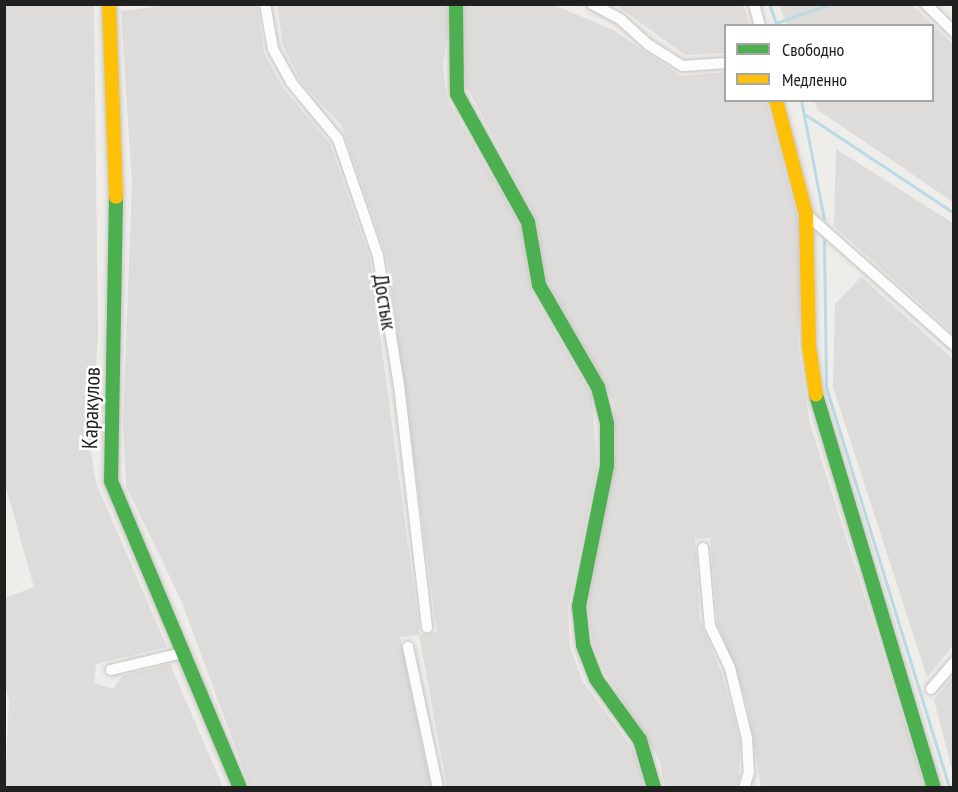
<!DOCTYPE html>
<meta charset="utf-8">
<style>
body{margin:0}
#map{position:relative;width:958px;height:792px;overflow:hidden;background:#eeede9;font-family:"PT Sans Narrow",sans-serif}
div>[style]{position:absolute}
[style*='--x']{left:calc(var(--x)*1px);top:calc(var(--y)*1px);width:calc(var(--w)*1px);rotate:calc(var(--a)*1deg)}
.residential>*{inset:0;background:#dddcda}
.stream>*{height:3px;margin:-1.5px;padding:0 1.5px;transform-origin:1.5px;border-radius:1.5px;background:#badae4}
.roads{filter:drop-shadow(0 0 2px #c7c6c5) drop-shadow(0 0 2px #c7c6c5)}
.street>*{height:10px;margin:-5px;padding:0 5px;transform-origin:5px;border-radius:5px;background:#fcfcfc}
.fast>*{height:14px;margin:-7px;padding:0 7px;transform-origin:7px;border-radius:7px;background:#4caf50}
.slow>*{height:14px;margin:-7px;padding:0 7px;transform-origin:7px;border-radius:7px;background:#ffc107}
span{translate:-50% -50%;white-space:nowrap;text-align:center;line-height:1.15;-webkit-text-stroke:5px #fff;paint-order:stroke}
.street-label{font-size:22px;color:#202020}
.frame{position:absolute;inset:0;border:6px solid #202020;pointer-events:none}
.legend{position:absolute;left:724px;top:24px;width:210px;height:78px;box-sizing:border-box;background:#fff;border:2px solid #a6a6a6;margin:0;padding:8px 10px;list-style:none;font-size:18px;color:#202020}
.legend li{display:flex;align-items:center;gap:12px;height:30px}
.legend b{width:30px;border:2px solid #a6a6a6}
</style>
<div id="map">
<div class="residential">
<div style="clip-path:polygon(5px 4px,94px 5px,98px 334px,91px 452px,96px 483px,167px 647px,96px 664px,94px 683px,113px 689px,122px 676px,170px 664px,223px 787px,5px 787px,9px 700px,4px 684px,5px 598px,34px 587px,5px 484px)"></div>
<div style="clip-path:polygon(175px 4px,257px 5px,264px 53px,283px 88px,330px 144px,370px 259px,420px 635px,437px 632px,387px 258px,342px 126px,301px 82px,283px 46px,277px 5px,447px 5px,450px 20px,443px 65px,447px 99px,521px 227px,532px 293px,592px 396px,597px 469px,568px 607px,570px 647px,583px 682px,633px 749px,645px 787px,447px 787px,419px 635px,400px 637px,431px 787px,250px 787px,181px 600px,126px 486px,123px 424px,132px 184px,121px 11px)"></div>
<div style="clip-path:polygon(464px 5px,554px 5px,613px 30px,681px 76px,725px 72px,726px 100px,766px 101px,799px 223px,802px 263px,798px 345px,810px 424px,925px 787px,761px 787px,747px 703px,718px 626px,710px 538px,695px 539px,700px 621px,722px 674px,740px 742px,739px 779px,735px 787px,665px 787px,659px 759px,605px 673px,593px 643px,588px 604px,616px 449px,614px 402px,546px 280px,536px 219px,466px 85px)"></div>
<div style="clip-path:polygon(616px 5px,743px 5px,750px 25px,726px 26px,725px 53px,685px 55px)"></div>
<div style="clip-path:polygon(779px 5px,912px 5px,953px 44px,953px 202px,818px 110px,814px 101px,932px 100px,932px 26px,787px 25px)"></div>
<div style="clip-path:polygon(836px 149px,953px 223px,953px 333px,834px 226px)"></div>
<div style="clip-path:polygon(861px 277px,953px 359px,953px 646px,927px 677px,833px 387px,835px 304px)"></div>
<div style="clip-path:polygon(953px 677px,953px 773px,934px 700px)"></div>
</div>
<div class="stream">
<div style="--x:769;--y:4;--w:23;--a:70"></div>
<div style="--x:776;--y:23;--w:57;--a:-19.4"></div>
<div style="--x:801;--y:100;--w:121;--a:79.1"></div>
<div style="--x:806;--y:115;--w:178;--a:33.5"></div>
<div style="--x:824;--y:240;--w:147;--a:89.2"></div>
<div style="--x:826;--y:387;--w:419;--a:72.9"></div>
</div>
<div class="roads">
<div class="street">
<div style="--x:265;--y:4;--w:46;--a:79.9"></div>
<div style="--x:273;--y:49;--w:38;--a:61"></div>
<div style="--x:291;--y:82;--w:74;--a:50.5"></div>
<div style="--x:338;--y:139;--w:124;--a:71.1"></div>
<div style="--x:378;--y:256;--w:131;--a:80.8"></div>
<div style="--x:399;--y:385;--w:244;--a:83.4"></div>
<div style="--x:592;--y:4;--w:32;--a:28"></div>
<div style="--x:620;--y:19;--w:39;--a:42"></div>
<div style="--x:649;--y:45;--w:40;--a:32"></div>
<div style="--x:683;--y:66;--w:43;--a:-4"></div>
<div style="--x:754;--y:4;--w:23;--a:75"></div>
<div style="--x:926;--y:4;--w:40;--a:45"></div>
<div style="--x:806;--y:214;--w:198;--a:41.5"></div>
<div style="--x:703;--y:548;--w:78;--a:84.9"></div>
<div style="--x:710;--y:626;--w:47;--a:64.5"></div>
<div style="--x:730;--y:668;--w:73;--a:76.5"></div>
<div style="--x:747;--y:739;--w:33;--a:87"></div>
<div style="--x:749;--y:772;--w:17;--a:107"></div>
<div style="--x:408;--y:647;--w:144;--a:78"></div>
<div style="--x:111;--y:670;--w:73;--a:-13.5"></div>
<div style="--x:931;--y:689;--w:35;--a:-49"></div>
</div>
<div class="fast">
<div style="--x:456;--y:4;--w:90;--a:89.4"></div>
<div style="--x:457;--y:94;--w:146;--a:61"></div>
<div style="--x:528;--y:222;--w:64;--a:80.1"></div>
<div style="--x:539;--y:285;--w:118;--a:60"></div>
<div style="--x:598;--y:387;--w:38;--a:76"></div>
<div style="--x:607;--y:424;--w:42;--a:90"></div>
<div style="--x:607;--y:466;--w:143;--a:101.3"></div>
<div style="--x:579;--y:606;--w:39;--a:84"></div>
<div style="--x:583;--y:645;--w:36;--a:69"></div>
<div style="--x:596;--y:679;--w:75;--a:54.2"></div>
<div style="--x:640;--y:740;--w:50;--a:73.7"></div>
<div style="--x:116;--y:197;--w:284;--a:91"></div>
<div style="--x:111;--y:481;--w:333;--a:67.2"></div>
<div style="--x:816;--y:395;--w:410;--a:73.3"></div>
</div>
<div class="slow">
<div style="--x:109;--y:4;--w:193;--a:87.9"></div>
<div style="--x:776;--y:100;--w:118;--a:75.3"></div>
<div style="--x:806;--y:214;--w:132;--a:88.7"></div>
<div style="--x:809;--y:346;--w:49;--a:81.9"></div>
</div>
</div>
<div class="street-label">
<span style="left:385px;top:302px;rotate:81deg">Достык</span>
<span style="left:91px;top:408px;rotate:-88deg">Каракулов</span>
</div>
<div class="frame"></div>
<ul class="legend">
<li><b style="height:8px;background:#4caf50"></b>Свободно</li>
<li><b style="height:8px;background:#ffc107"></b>Медленно</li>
</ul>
</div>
